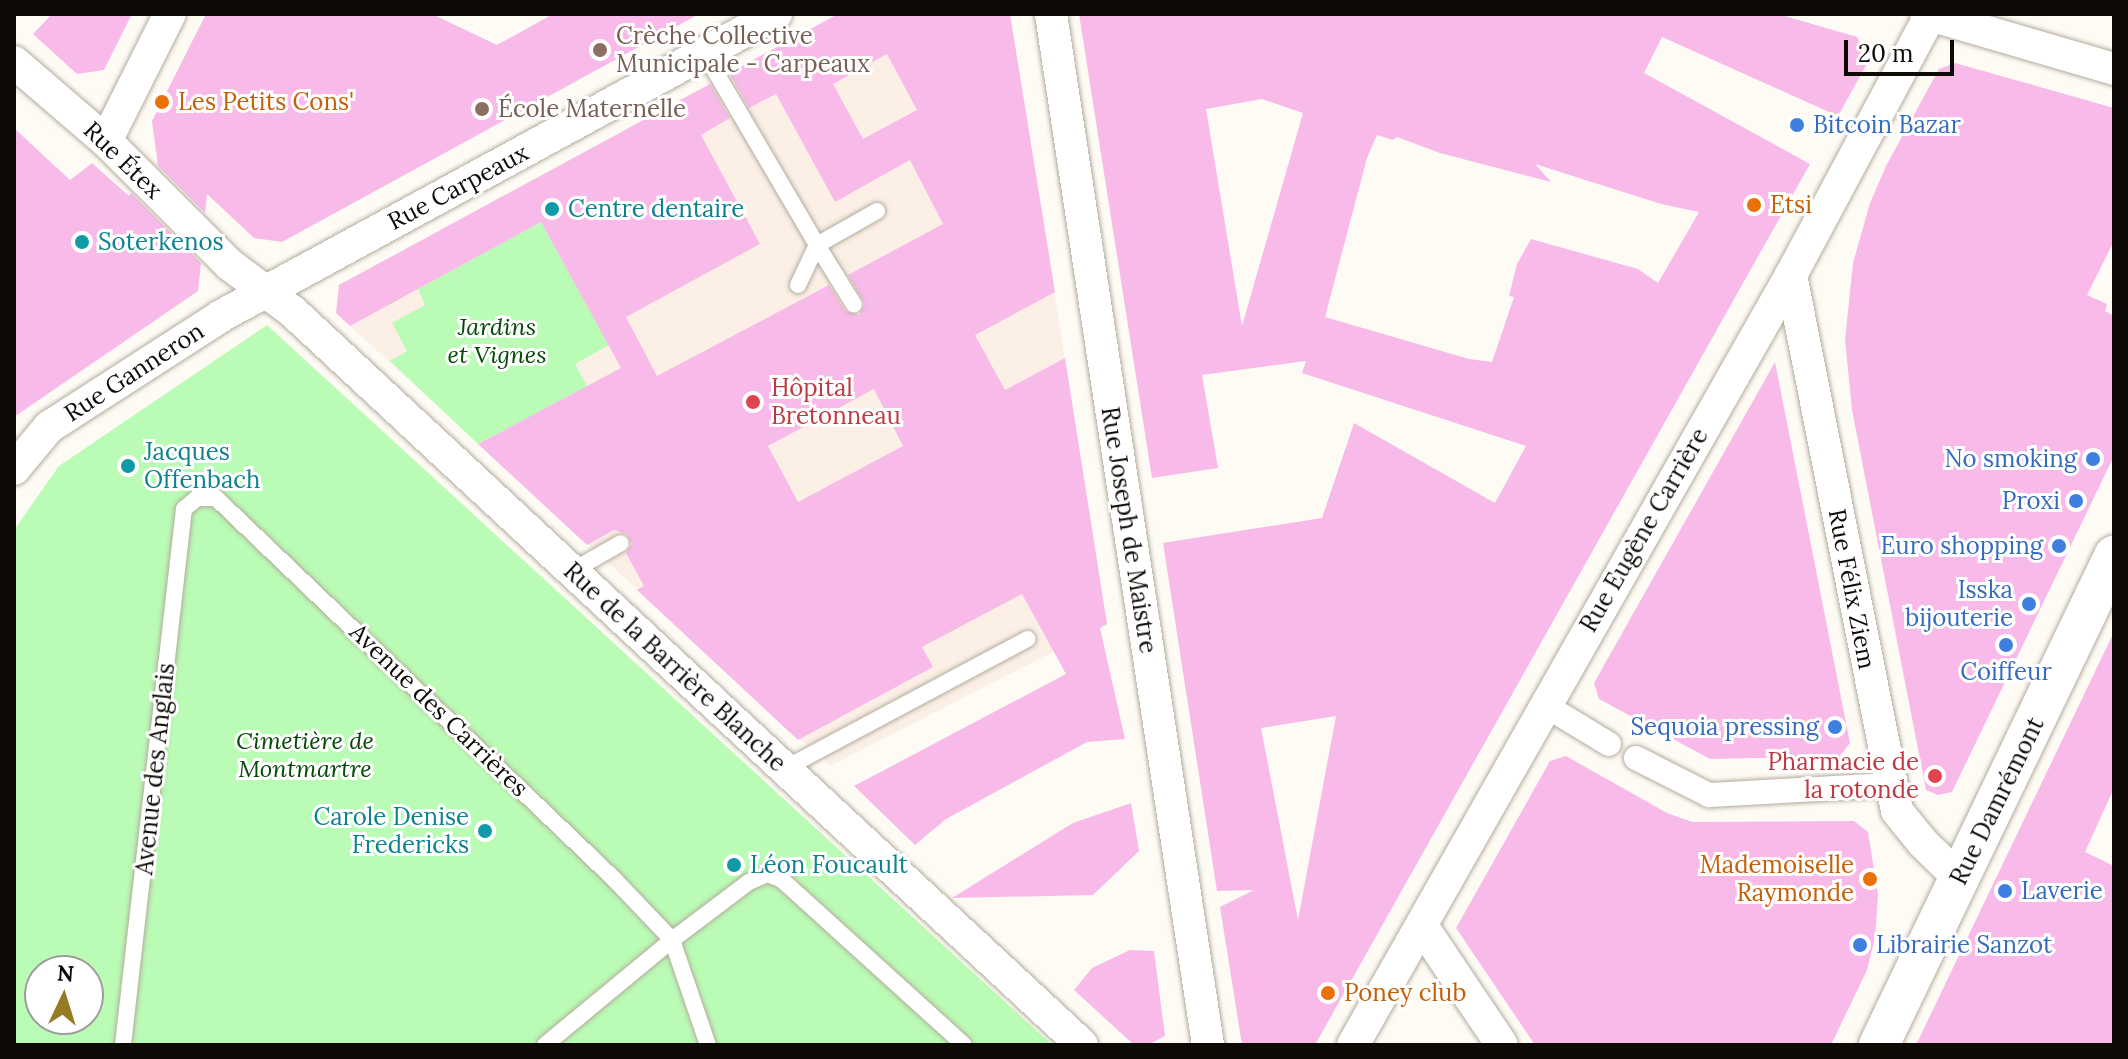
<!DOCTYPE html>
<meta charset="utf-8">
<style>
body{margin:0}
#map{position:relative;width:2128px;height:1059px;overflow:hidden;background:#fefbf5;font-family:Lora,serif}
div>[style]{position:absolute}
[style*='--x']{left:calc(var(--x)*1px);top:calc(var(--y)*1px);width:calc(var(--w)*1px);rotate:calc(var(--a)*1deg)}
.medical>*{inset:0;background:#fcefe6}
.green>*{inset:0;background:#bafbb5}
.building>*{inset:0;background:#f8bbe9}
.roads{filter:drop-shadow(0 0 2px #b3ac9d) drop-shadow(0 0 2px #b3ac9d)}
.service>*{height:16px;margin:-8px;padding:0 8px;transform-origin:8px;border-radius:8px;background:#fff}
.pedestrian>*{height:24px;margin:-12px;padding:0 12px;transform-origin:12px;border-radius:12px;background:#fff}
.minor>*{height:32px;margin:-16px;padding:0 16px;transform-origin:16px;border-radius:16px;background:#fff}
.tertiary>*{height:40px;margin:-20px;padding:0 20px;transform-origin:20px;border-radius:20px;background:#fff}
.dots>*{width:22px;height:22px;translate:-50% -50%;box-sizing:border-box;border:4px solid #fff;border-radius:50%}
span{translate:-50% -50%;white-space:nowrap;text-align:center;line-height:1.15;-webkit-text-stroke:6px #fff;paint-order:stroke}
.education-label{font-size:24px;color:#785e54}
.left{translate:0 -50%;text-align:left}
.food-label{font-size:24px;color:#c56008}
.right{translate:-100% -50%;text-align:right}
.shop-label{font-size:24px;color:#366cbe}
.street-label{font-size:24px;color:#0e0b07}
.culture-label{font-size:24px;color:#0d838f}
.park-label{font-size:24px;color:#054a07;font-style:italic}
.health-label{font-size:24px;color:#be3a42}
.frame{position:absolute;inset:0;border:16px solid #0e0b07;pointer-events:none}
.north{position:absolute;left:24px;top:955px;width:80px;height:80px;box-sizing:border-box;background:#fff;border:2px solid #9f9d9c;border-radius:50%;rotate:4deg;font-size:22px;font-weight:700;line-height:32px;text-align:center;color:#0e0b07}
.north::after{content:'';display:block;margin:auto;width:28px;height:36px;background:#957c24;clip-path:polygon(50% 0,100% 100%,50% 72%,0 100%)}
.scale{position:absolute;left:1844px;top:40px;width:110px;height:36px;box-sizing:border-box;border:4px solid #0e0b07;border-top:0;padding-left:10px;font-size:24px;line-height:28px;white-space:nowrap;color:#0e0b07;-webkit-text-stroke:6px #fff;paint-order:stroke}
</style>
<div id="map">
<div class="medical">
<div style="clip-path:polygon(838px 14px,1010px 14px,1107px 624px,830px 766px,336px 313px,339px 285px)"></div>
</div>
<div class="green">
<div style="clip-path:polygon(541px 222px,609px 345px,575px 364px,587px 386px,478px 444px,390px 361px,407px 351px,392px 323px,425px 305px,418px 289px)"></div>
<div style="clip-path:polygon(evenodd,267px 325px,1052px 1045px,14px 1045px,14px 530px,59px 466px,267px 325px,40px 971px,88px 971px,88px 1019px,40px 1019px,40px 971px)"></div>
</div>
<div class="building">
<div style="clip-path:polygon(52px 14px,132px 14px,104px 70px,77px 74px,33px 34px)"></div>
<div style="clip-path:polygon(206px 14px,432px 14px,497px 45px,553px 14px,699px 14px,282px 242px,254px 238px,207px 194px,205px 213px,158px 166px,152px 121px)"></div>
<div style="clip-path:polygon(evenodd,838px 14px,1010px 14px,1055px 292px,975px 335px,1005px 390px,1065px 358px,1107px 624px,1100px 628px,1125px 739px,1087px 742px,946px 819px,915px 845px,854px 786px,1066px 674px,1022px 594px,922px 647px,933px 667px,798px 740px,637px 590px,644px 586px,626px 553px,632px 544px,627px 534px,614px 530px,587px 545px,478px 444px,621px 368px,541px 222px,350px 326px,336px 313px,339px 285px,710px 84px,730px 118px,701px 135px,760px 244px,626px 317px,657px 376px,829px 285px,845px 311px,859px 315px,865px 304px,848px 275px,943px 224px,910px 160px,835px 202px,776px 94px,749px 108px,729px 73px,838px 14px,887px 54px,917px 110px,863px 139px,833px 84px,887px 54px,838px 14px,874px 389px,903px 446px,798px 502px,768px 446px,874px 389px)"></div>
<div style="clip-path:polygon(evenodd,1079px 14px,1778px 14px,1857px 37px,1868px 62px,1838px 116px,1662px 37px,1644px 73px,1810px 164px,1315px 1045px,1242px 1045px,1220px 907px,1254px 890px,1217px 891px,1163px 543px,1322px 518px,1354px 423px,1495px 503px,1526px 446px,1302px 373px,1306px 361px,1202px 375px,1218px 468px,1152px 478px,1079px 14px,1262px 99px,1303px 113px,1242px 326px,1206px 109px,1262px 99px,1079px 14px,1377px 135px,1393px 140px,1397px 137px,1440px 153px,1551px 182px,1535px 164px,1661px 204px,1699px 212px,1658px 283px,1638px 269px,1531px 239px,1517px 264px,1509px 296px,1514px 297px,1492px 362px,1469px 359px,1325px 317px,1367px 158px,1377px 135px,1079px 14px,1336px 716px,1298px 920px,1261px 728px,1336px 716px)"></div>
<div style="clip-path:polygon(1955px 63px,2114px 108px,2114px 241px,2087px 295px,2107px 304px,2105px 311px,2114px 316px,2114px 456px,1952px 792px,1938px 795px,1926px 790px,1852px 410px,1845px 340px,1853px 263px,1870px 203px,1886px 166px,1939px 69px)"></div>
<div style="clip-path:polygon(14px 128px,70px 180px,92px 163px,129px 196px,131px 193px,201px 263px,198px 291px,14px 417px)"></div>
<div style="clip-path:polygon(1775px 362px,1850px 743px,1840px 756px,1710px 759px,1599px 699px,1594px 683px)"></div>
<div style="clip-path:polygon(2114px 632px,2114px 788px,2085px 852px,2114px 866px,2114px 1045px,1916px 1045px)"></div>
<div style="clip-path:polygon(1566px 756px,1667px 813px,1692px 822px,1854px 821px,1868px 832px,1878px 895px,1875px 938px,1867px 970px,1831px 1045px,1535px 1045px,1456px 928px,1550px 761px)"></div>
<div style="clip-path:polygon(1131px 803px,1139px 851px,1093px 895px,952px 898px,1073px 823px)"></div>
<div style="clip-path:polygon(1130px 950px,1154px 951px,1165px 1036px,1148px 1045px,1134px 1045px,1074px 990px,1092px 968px)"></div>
</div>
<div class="roads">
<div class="service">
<div style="--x:705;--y:54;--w:221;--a:59.6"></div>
<div style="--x:817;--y:245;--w:69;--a:-29.5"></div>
<div style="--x:817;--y:245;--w:70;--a:58.3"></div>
<div style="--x:798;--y:285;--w:44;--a:-64.6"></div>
<div style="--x:572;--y:571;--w:56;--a:-29.7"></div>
<div style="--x:784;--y:769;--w:276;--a:-28.1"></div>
<div style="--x:123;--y:1045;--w:539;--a:-83.51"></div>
<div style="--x:184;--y:509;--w:17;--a:-40"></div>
<div style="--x:197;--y:498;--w:19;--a:0"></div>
<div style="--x:216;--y:498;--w:551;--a:43.75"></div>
<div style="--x:614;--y:879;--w:84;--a:46.4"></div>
<div style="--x:672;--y:940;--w:111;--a:71.1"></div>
<div style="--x:545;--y:1045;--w:165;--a:-39.6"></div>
<div style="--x:672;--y:940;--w:96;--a:-37"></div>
<div style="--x:749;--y:882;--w:20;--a:-24"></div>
<div style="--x:767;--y:874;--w:15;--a:20"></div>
<div style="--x:781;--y:879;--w:247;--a:42.2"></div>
</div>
<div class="pedestrian">
<div style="--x:1561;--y:715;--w:56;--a:31.1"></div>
<div style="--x:1636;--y:758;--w:82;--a:26.9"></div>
<div style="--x:1709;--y:795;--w:181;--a:-3.2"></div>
</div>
<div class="minor">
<div style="--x:1051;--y:14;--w:1043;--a:81.34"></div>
<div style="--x:1926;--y:14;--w:196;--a:16.3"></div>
<div style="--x:14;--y:62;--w:121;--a:40.7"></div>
<div style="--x:106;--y:141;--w:175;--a:45"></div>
<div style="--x:230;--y:265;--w:79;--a:36.7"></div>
<div style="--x:293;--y:312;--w:1077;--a:42.89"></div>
<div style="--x:106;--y:141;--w:142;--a:-63.3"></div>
<div style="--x:1791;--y:275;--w:546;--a:78.81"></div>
<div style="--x:1897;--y:811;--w:41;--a:50.9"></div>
<div style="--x:1923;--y:843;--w:52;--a:44.2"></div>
<div style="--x:14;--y:469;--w:55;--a:-50.2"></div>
<div style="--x:49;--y:427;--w:205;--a:-32.8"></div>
<div style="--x:221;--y:316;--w:632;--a:-28.55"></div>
<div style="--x:1422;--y:926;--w:143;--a:56.1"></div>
<div style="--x:1353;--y:1045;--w:886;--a:-60.37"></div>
<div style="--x:1791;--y:275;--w:296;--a:-61.8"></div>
</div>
<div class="tertiary">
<div style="--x:1879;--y:1045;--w:543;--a:-64.33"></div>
</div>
</div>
<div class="dots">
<div style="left:600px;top:50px;background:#8d6e63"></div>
<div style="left:162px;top:102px;background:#e8710a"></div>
<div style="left:482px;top:109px;background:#8d6e63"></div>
<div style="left:1797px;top:125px;background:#3f7fe0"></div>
<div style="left:1754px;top:205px;background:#e8710a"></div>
<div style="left:552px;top:209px;background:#0f9aa8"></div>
<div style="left:82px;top:242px;background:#0f9aa8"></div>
<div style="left:753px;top:402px;background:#e0444e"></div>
<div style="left:2093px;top:459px;background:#3f7fe0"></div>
<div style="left:128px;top:466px;background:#0f9aa8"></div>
<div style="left:2076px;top:501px;background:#3f7fe0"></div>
<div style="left:2059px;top:546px;background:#3f7fe0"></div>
<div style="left:2029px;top:604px;background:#3f7fe0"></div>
<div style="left:2006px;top:645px;background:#3f7fe0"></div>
<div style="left:1835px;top:727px;background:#3f7fe0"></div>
<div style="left:1935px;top:776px;background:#e0444e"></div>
<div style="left:485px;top:831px;background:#0f9aa8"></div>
<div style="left:734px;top:865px;background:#0f9aa8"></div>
<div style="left:1870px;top:879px;background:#e8710a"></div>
<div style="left:2005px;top:891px;background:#3f7fe0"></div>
<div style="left:1860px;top:945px;background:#3f7fe0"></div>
<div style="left:1328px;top:993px;background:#e8710a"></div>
</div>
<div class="education-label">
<span class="left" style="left:616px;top:50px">Crèche Collective<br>Municipale - Carpeaux</span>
<span class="left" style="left:498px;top:109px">École Maternelle</span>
</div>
<div class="food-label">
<span class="left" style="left:178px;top:102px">Les Petits Cons'</span>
<span class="left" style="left:1770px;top:205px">Etsi</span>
<span class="right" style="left:1854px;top:879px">Mademoiselle<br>Raymonde</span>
<span class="left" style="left:1344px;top:993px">Poney club</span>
</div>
<div class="shop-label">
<span class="left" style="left:1813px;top:125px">Bitcoin Bazar</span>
<span class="right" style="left:2077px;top:459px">No smoking</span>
<span class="right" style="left:2060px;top:501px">Proxi</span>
<span class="right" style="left:2043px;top:546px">Euro shopping</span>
<span class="right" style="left:2013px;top:604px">Isska<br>bijouterie</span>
<span style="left:2006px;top:672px">Coiffeur</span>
<span class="right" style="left:1819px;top:727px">Sequoia pressing</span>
<span class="left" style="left:2021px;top:891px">Laverie</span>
<span class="left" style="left:1876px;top:945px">Librairie Sanzot</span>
</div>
<div class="street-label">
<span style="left:123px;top:160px;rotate:44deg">Rue Étex</span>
<span style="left:458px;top:187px;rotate:-28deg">Rue Carpeaux</span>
<span style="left:134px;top:372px;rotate:-33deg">Rue Ganneron</span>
<span style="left:1129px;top:530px;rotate:81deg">Rue Joseph de Maistre</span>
<span style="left:1644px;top:530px;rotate:-60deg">Rue Eugène Carrière</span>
<span style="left:1852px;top:589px;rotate:79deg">Rue Félix Ziem</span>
<span style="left:675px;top:667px;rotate:43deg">Rue de la Barrière Blanche</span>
<span style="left:439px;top:710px;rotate:44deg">Avenue des Carrières</span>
<span style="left:155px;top:769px;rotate:-84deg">Avenue des Anglais</span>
<span style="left:1997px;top:801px;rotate:-64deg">Rue Damrémont</span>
</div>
<div class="culture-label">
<span class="left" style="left:568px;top:209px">Centre dentaire</span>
<span class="left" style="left:98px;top:242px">Soterkenos</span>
<span class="left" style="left:144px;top:466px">Jacques<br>Offenbach</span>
<span class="right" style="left:469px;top:831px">Carole Denise<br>Fredericks</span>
<span class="left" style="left:750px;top:865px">Léon Foucault</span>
</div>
<div class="park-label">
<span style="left:497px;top:341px">Jardins<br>et Vignes</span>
<span style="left:305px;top:755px">Cimetière de<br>Montmartre</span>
</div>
<div class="health-label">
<span class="left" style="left:771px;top:402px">Hôpital<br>Bretonneau</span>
<span class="right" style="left:1919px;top:776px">Pharmacie de<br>la rotonde</span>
</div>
<div class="frame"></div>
<div class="north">N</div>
<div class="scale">20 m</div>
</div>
